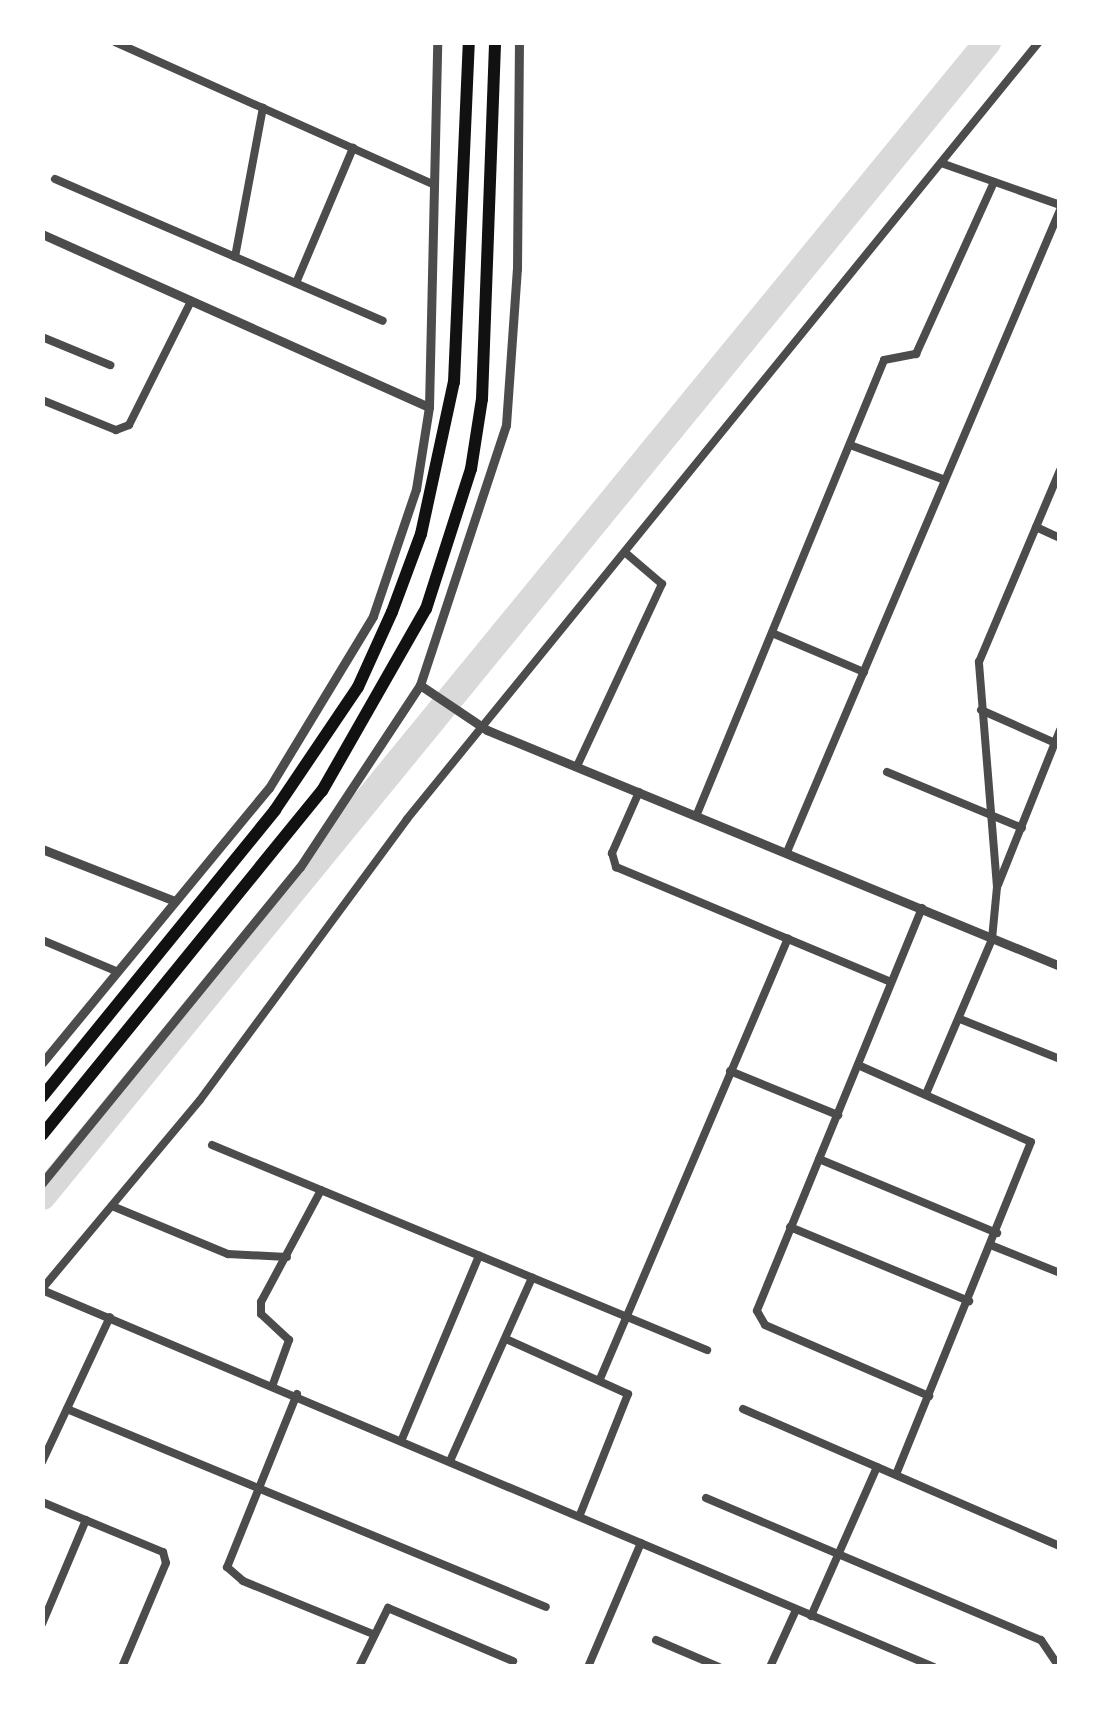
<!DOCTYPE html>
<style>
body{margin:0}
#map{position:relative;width:1102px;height:1709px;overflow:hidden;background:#fff;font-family:"Titillium Web",sans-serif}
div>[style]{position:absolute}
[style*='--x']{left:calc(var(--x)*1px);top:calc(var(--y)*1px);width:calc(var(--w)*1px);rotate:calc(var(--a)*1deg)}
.river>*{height:27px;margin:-13.5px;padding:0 13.5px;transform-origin:13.5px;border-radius:13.5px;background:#d9d9d9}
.minor>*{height:8px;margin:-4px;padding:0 4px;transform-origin:4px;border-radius:4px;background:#4c4c4c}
.tertiary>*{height:9px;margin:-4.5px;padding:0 4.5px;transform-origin:4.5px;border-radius:4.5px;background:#4c4c4c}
.trunk>*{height:12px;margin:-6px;padding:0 6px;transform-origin:6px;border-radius:6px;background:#111}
span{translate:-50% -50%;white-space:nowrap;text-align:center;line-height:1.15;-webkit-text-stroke:10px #fff;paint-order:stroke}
.frame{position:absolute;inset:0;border:45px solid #fff;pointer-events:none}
</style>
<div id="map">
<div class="river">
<div style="--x:42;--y:1196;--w:1492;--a:-50.69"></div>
</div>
<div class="minor">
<div style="--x:115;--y:42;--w:350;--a:24.1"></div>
<div style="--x:941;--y:163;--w:126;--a:19.4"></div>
<div style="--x:55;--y:179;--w:357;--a:23.4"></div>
<div style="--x:235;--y:257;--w:152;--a:-79.4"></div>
<div style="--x:296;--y:283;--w:147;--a:-67.1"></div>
<div style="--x:42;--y:337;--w:74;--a:22.4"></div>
<div style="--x:42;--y:400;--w:80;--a:22.1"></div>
<div style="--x:116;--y:430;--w:14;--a:-21"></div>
<div style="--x:129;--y:425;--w:139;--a:-63.4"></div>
<div style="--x:850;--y:445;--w:101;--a:20.2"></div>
<div style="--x:1036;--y:527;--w:26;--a:25"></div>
<div style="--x:772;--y:633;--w:100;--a:23"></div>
<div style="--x:981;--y:710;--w:81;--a:24"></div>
<div style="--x:578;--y:764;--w:199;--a:-65"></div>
<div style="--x:662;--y:584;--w:45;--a:-139.5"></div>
<div style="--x:887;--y:772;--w:146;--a:22.5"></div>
<div style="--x:639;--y:792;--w:67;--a:113.9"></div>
<div style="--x:612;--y:853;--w:15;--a:74"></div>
<div style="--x:616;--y:867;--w:298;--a:22.7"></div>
<div style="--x:697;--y:814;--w:491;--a:-67.6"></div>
<div style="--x:884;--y:360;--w:33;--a:-11"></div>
<div style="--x:916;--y:354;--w:189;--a:-65.6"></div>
<div style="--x:787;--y:852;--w:698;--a:-66.96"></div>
<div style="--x:998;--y:885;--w:167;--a:-68.2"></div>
<div style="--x:922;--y:908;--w:435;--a:112.3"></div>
<div style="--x:757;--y:1311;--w:16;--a:60"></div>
<div style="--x:765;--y:1325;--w:179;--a:23.4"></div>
<div style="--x:42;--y:940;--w:82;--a:22.8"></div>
<div style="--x:960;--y:1019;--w:108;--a:21.8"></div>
<div style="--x:858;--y:1065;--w:189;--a:24"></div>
<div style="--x:1031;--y:1142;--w:358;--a:112.1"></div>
<div style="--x:730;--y:1071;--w:117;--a:22.2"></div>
<div style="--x:926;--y:1094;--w:168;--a:-66.9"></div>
<div style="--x:992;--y:939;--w:52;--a:-84.5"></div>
<div style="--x:997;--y:887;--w:226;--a:-94.6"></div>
<div style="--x:979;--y:662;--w:208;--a:-67.1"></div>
<div style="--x:212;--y:1145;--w:536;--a:22.5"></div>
<div style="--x:819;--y:1159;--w:193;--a:22.6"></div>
<div style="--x:112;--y:1206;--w:126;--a:22.5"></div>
<div style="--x:228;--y:1254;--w:59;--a:2.9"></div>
<div style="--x:790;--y:1227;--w:194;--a:22.5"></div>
<div style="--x:993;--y:1246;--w:72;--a:21.9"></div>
<div style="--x:42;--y:1289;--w:246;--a:-50.1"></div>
<div style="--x:200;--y:1100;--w:349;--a:-53.6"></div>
<div style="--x:407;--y:819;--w:1002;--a:-50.88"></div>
<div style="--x:42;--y:1290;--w:968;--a:22.91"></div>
<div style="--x:506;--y:1339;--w:134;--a:24.3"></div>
<div style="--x:628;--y:1394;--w:132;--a:111.7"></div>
<div style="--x:600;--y:1379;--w:479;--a:-66.9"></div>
<div style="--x:273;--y:1384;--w:47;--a:-70"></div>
<div style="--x:289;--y:1340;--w:38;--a:-137"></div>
<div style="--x:261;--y:1314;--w:12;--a:-90"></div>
<div style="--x:261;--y:1302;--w:127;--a:-61.8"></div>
<div style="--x:297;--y:1394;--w:187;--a:112"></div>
<div style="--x:227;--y:1567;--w:21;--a:41"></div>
<div style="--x:243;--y:1581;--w:140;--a:22.2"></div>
<div style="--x:67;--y:1409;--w:518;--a:22.46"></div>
<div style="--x:743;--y:1409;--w:345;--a:23.4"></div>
<div style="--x:402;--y:1439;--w:199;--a:-67.2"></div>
<div style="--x:450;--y:1461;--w:201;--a:-65.9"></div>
<div style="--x:42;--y:1462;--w:160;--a:-64.9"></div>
<div style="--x:706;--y:1498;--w:364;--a:23"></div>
<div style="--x:1041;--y:1640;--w:32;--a:56"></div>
<div style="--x:42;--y:1502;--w:131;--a:22.5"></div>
<div style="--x:163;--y:1552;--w:11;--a:75"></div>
<div style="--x:166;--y:1563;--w:113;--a:112.9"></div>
<div style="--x:811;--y:1616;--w:163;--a:-66.1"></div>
<div style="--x:42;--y:1624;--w:113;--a:-67.1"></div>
<div style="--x:656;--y:1640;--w:69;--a:23.2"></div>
<div style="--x:359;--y:1667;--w:66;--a:-63.8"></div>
<div style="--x:388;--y:1608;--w:136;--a:23"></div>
<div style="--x:588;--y:1667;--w:135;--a:-66.9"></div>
<div style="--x:770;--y:1667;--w:63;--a:-65.5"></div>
</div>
<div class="tertiary">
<div style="--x:42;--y:234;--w:424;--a:24.1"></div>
<div style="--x:420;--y:685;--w:81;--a:33.9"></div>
<div style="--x:487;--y:730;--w:620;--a:22.39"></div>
<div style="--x:42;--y:849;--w:143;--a:21.4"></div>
<div style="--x:42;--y:1063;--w:357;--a:-50.5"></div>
<div style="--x:269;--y:788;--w:201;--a:-58.8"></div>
<div style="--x:373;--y:616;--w:134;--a:-71.3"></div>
<div style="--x:416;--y:489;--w:83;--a:-81"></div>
<div style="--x:429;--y:407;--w:365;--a:-88.7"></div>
<div style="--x:42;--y:1183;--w:408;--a:-50.8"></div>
<div style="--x:300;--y:867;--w:218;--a:-56.6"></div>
<div style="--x:420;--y:685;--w:274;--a:-71.7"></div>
<div style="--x:506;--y:425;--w:156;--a:-86"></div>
<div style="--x:517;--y:269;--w:227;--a:-89.5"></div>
</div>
<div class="trunk">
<div style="--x:42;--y:1097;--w:370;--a:-50.9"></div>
<div style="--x:275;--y:810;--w:148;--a:-56"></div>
<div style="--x:358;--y:687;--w:82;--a:-65.6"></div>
<div style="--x:392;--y:612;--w:83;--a:-69.6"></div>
<div style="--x:421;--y:534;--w:156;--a:-77.8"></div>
<div style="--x:454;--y:382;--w:340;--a:-87.5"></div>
<div style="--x:42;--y:1135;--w:444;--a:-50.9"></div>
<div style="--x:322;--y:791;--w:210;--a:-60.3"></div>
<div style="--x:426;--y:609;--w:147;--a:-72.2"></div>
<div style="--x:471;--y:469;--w:71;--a:-81.1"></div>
<div style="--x:482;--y:399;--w:357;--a:-87.9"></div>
</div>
<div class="frame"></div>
</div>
